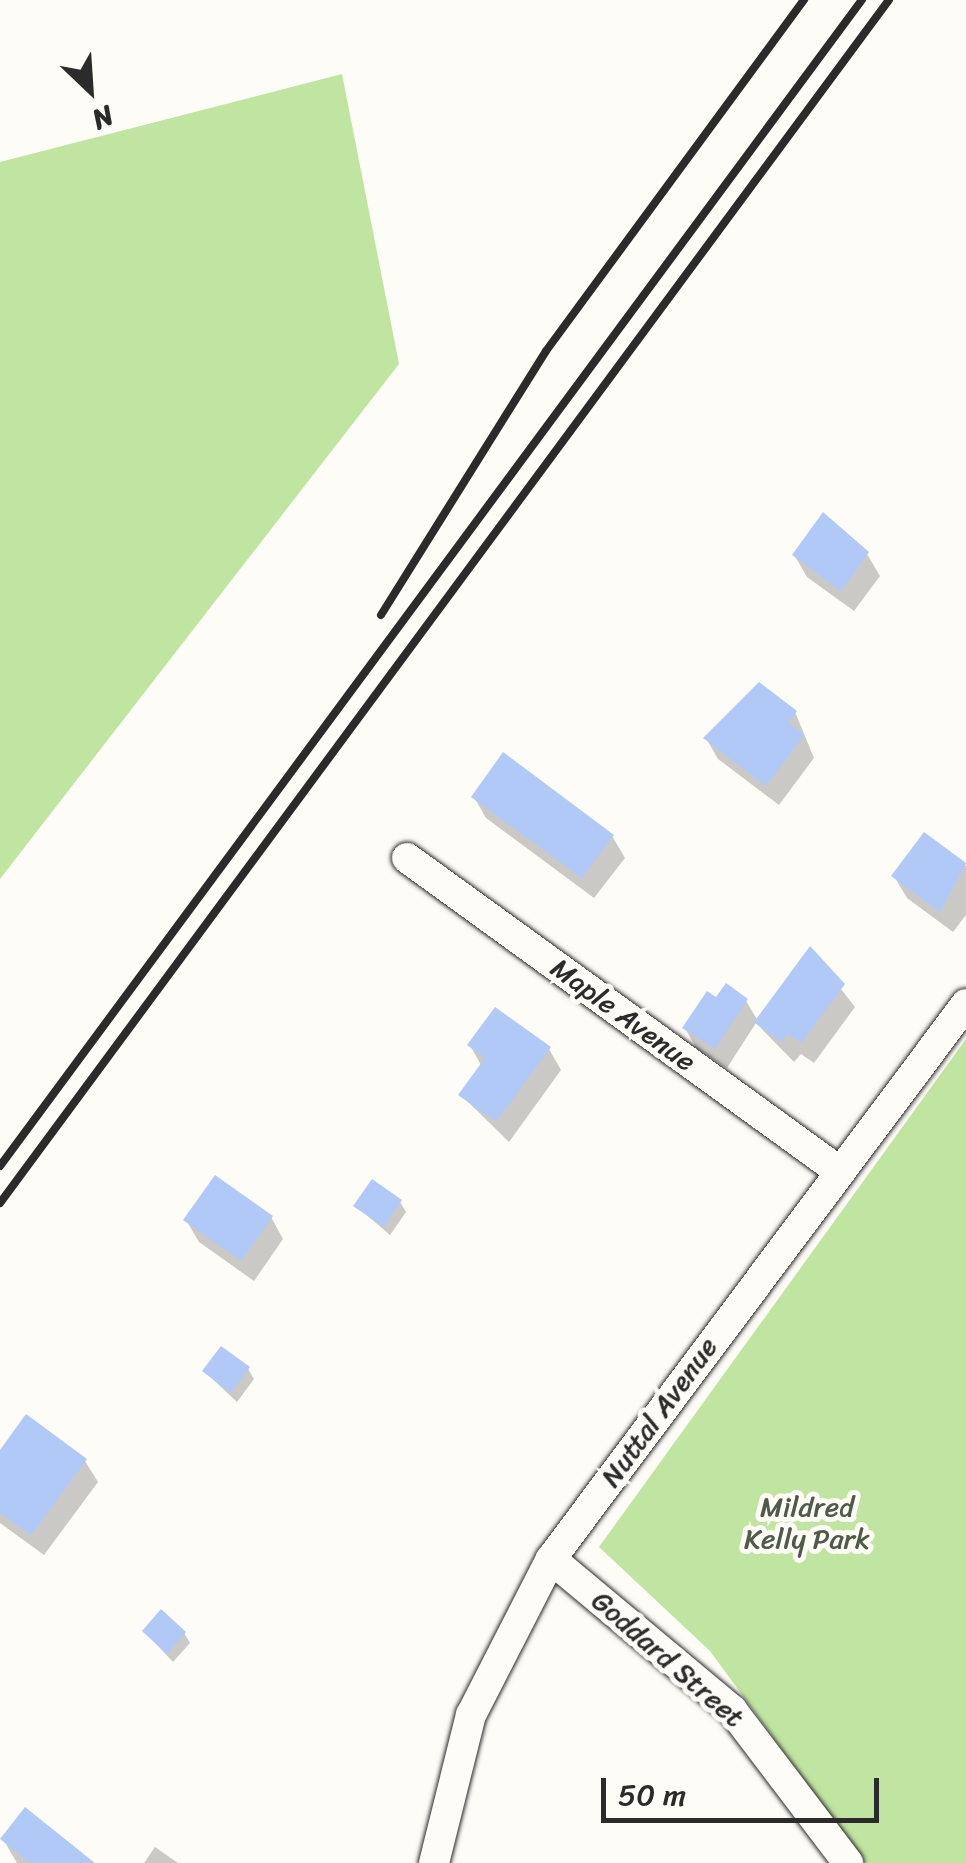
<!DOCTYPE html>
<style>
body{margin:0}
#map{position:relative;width:966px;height:1863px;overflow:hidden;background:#fdfcf7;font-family:Sriracha,sans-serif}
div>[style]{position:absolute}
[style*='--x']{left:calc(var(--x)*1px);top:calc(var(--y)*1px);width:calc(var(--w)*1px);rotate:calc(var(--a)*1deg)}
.green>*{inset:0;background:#c0e5a0}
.shadow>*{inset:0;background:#0003}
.building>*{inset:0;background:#b1c9f7}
.roads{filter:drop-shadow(0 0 2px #2b2b2b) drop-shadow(0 0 2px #2b2b2b)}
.street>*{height:30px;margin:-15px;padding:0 15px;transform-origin:15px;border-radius:15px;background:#fdfcf7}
.rail>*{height:8px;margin:-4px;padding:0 4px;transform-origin:4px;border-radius:4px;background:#2b2b2b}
span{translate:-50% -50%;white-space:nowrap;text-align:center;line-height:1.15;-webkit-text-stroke:10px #fdfcf7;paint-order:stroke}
.street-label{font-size:28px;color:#2b2b2b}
.park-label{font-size:28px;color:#505a48}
.north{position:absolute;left:40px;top:40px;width:100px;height:100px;-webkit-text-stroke:8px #fdfcf7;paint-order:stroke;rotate:155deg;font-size:28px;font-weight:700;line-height:40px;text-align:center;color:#2b2b2b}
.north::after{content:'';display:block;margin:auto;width:35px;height:45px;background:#2b2b2b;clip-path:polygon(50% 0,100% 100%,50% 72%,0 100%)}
.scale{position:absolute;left:601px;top:1778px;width:278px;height:45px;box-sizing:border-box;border:5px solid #2b2b2b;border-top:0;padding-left:12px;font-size:30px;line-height:35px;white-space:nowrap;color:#2b2b2b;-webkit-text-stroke:8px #fdfcf7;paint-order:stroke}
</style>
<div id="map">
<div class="green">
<div style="clip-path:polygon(342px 74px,399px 364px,0 879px,0 162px)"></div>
<div style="clip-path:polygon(966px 1039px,966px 1863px,865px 1863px,710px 1651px,599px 1547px)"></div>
</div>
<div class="shadow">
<div style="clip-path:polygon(867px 554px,880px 576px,854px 611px,807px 577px,795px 556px)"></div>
<div style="clip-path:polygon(795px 712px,814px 758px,779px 805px,718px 759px,706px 738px)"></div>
<div style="clip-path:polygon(474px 797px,612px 836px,625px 858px,594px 898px,486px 818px)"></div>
<div style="clip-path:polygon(924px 836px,966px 866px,966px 915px,953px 932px,907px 898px,894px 876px)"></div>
<div style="clip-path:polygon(810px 949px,855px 1007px,814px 1063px,801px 1054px,794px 1062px,756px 1023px,727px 1068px,696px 1048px,685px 1028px,717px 1000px,746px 1001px,758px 1021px)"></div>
<div style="clip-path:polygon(470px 1045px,549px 1049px,561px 1070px,509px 1142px,461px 1095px,482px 1067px)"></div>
<div style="clip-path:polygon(400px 1202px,406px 1212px,390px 1235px,356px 1206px)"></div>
<div style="clip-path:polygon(271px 1217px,283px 1239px,254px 1281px,199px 1242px,186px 1220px)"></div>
<div style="clip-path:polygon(248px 1369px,254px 1379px,237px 1402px,205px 1372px)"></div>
<div style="clip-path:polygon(0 1454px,85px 1461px,98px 1482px,44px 1555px,0 1523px)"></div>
<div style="clip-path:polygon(145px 1632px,184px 1633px,190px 1643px,173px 1662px)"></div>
<div style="clip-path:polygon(3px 1839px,91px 1863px,17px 1863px)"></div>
<div style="clip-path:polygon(155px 1847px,178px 1863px,144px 1863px)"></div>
</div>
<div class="building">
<div style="clip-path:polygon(823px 512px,869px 552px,841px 591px,792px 555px)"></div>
<div style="clip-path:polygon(759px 682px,797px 711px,788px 723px,804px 735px,766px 786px,703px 738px)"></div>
<div style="clip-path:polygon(503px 752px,614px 835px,582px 878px,471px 797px)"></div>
<div style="clip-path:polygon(924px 832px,966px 863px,940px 912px,891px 876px)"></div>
<div style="clip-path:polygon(810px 946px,845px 984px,801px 1043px,788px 1034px,781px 1042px,754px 1022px)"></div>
<div style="clip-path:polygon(726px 983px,748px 999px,715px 1049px,682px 1028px,707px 991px,716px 997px)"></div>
<div style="clip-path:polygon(495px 1007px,551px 1047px,496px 1122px,458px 1095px,485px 1058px,467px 1045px)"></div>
<div style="clip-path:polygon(215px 1175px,273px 1216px,241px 1261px,183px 1220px)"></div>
<div style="clip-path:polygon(372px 1179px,402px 1200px,384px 1227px,353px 1206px)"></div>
<div style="clip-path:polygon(221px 1346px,250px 1367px,231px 1393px,202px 1371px)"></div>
<div style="clip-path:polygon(26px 1414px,87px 1459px,31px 1535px,0 1513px,0 1450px)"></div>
<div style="clip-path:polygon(161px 1609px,186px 1632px,167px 1654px,142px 1631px)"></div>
<div style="clip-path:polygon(25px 1807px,95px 1863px,30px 1863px,0 1839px)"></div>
</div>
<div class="roads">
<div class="street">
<div style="--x:407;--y:858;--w:533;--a:35.92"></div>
<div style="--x:551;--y:1559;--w:236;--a:39.8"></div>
<div style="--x:732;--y:1710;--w:192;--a:52.8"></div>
<div style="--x:434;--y:1863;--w:153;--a:-76"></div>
<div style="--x:471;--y:1715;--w:175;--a:-62.9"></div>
<div style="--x:551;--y:1559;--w:693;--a:-53.21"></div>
</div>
</div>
<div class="rail">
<div style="--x:381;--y:615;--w:311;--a:-58"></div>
<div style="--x:546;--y:351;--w:436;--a:-53.7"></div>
<div style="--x:0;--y:1166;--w:1450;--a:-53.53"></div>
<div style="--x:0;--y:1203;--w:1496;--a:-53.54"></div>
</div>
<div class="street-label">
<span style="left:623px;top:1015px;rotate:36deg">Maple Avenue</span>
<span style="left:659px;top:1412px;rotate:-54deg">Nuttal Avenue</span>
<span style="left:668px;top:1659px;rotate:41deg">Goddard Street</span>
</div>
<div class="park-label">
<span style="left:807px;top:1523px">Mildred<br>Kelly Park</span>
</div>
<div class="north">N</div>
<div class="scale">50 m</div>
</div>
